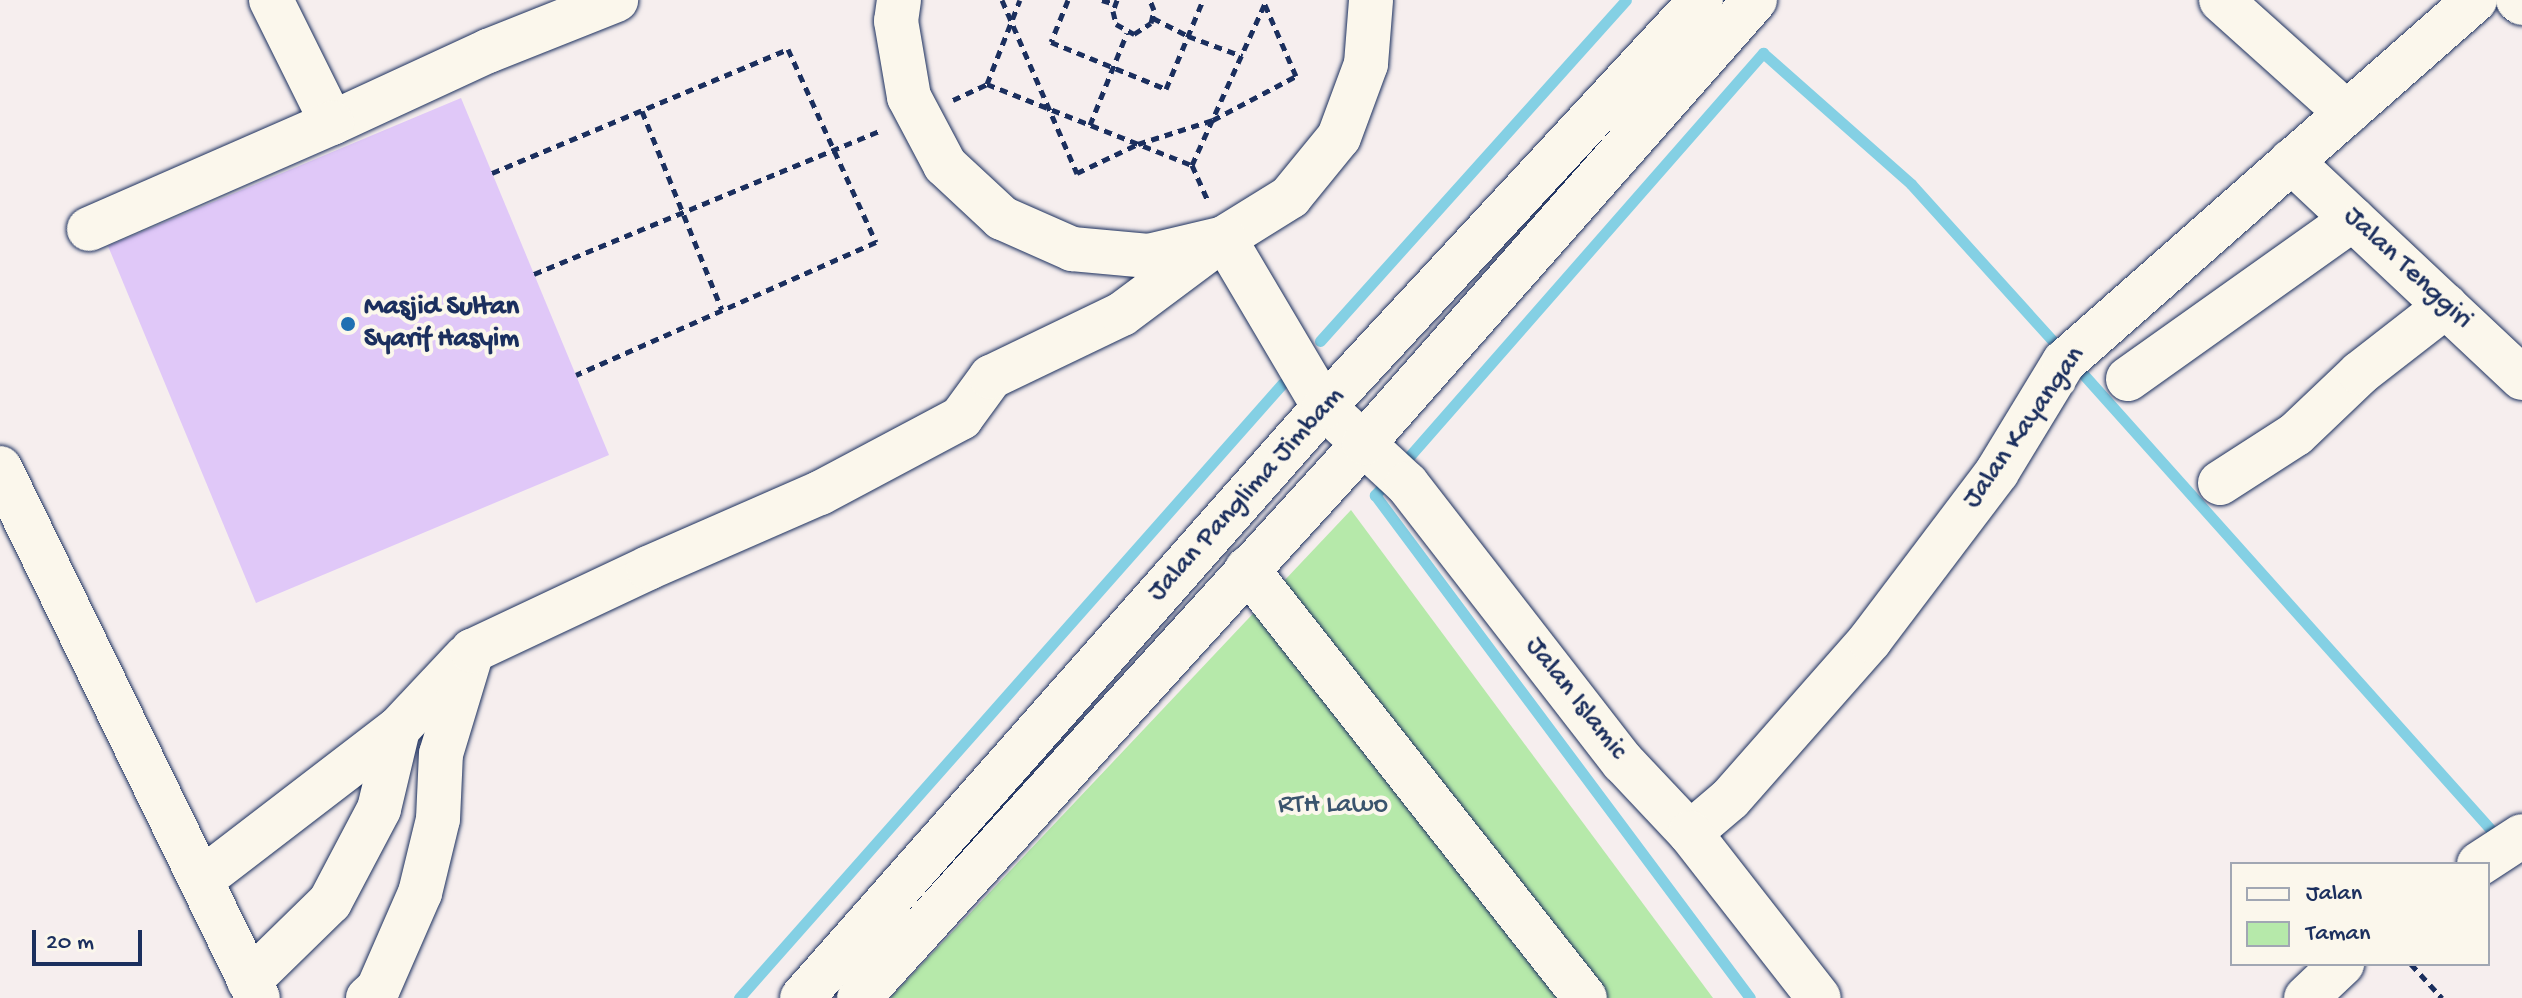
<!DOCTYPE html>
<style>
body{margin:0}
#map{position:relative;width:2522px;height:998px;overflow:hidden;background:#f6eeee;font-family:"Gochi Hand",sans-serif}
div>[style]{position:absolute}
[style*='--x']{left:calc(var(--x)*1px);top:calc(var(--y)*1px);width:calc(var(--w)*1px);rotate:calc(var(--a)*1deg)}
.green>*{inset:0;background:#b6e9aa}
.stream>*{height:11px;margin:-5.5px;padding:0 5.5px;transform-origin:5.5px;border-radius:5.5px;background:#84d0e4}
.building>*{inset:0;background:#e0c8f8}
.path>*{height:5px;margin-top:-2.5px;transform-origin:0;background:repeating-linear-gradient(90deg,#1b2f5e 0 8px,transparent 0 14px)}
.roads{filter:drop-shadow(0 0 2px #1b2f5e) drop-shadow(0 0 2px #1b2f5e)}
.minor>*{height:44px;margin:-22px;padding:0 22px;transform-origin:22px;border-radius:22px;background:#fbf7ec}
.dots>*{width:22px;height:22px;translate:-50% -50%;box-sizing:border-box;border:4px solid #fbf7ec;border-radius:50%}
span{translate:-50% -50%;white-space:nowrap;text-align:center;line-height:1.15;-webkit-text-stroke:8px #fbf7ec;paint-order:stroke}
.street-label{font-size:28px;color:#1b2f5e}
.poi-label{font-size:28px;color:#1b2f5e;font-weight:700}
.left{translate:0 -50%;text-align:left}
.park-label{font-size:28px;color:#3a546d}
.legend{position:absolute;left:2230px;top:862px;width:260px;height:104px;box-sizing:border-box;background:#fbf7ec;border:2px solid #a1a7b3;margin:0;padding:10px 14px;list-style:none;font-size:24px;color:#1b2f5e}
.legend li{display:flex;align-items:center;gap:16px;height:40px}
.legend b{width:40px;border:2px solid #a1a7b3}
.scale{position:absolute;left:32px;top:930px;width:110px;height:36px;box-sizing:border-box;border:4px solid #1b2f5e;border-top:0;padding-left:10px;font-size:24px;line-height:28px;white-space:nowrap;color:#1b2f5e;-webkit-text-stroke:6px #fbf7ec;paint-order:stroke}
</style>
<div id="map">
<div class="green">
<div style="clip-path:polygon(1351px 510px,1713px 998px,890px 998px,922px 964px)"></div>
</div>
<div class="stream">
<div style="--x:1320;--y:341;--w:458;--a:-48.1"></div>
<div style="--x:2075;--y:365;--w:639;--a:48.17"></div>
<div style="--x:1400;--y:467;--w:551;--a:-48.76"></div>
<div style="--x:1763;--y:53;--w:198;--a:41.5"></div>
<div style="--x:1911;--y:184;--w:227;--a:47.9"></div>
<div style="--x:1389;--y:480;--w:21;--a:133"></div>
<div style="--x:1375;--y:495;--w:627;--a:53.29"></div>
<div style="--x:739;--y:998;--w:820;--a:-48.51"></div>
</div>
<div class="building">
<div style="clip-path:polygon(461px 98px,609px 455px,256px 603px,108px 246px)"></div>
</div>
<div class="path">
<div style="--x:1002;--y:0;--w:189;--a:66.6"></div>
<div style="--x:1077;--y:173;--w:68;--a:-25.4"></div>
<div style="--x:1138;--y:144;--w:79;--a:-17.7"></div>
<div style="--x:1213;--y:120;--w:94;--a:-27.9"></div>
<div style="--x:1296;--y:76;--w:83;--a:-113.5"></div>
<div style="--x:1068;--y:0;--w:45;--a:112"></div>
<div style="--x:1051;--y:42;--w:124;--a:22.2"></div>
<div style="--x:1166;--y:89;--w:96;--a:-67.4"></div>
<div style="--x:1102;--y:0;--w:14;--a:17"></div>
<div style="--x:1117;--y:0;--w:12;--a:110"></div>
<div style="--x:1113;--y:11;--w:13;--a:77"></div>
<div style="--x:1116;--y:24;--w:21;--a:29"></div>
<div style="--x:1134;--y:34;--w:20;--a:-33"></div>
<div style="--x:1151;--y:23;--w:13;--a:-77"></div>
<div style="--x:1154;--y:10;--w:11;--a:-112"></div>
<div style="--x:1153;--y:18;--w:39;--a:27"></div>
<div style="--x:1188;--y:36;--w:58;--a:20.3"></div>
<div style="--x:987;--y:84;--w:220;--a:21.6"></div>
<div style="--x:1192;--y:165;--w:178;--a:-65.7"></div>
<div style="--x:953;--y:100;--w:38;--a:-25"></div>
<div style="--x:987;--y:84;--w:90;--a:-68.6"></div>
<div style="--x:642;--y:111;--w:214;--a:68.1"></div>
<div style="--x:1090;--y:125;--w:99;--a:-68.1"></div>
<div style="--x:1192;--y:165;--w:39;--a:66"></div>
<div style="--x:492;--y:173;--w:321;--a:-22.7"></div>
<div style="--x:788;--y:49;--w:212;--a:65.5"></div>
<div style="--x:876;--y:242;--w:328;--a:156.1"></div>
<div style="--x:534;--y:274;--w:377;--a:-22.5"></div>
<div style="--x:2411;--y:964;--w:46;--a:47.6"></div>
</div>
<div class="roads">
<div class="minor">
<div style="--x:271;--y:0;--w:137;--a:63.6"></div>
<div style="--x:332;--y:123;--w:172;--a:-24.8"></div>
<div style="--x:488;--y:51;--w:138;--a:-21.7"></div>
<div style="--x:899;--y:0;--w:21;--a:98"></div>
<div style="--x:896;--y:21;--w:77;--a:80.3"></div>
<div style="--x:909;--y:97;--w:77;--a:62.1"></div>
<div style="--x:945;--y:165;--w:78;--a:42.9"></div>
<div style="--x:1002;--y:218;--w:77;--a:23.9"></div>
<div style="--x:1072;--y:249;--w:77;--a:5.2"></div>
<div style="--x:1149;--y:256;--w:77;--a:-13.5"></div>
<div style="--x:1224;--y:238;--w:78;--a:-31.8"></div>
<div style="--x:1290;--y:197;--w:77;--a:-50.8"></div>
<div style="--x:1339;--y:137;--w:78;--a:-69.7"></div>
<div style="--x:1366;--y:64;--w:64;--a:-85.5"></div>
<div style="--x:2221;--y:0;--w:169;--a:41.9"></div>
<div style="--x:2518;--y:0;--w:5;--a:37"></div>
<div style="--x:2291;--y:161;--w:317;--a:43.2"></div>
<div style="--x:89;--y:229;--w:265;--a:-23.6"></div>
<div style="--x:2128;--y:379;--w:276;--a:-35.4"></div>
<div style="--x:0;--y:468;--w:589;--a:64.04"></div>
<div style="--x:2220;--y:483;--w:90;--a:-32.8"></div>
<div style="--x:2296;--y:434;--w:88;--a:-43.6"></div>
<div style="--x:2360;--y:373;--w:109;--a:-37.9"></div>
<div style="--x:1247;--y:569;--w:546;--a:51.77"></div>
<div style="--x:1690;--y:833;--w:52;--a:-40.4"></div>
<div style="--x:1730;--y:799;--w:212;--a:-48.6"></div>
<div style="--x:1870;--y:640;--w:211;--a:-52.9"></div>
<div style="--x:1997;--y:472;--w:129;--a:-58.7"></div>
<div style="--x:2064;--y:362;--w:548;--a:-41.37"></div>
<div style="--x:2479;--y:864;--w:51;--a:-33.1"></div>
<div style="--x:201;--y:880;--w:248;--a:-37.5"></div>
<div style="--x:249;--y:981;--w:113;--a:-44.3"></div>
<div style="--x:330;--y:902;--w:105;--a:-62.2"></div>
<div style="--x:379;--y:809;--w:82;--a:-76.6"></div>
<div style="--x:398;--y:729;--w:98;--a:-46.7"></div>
<div style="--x:368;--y:998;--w:13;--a:-42"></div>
<div style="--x:378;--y:989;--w:105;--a:-66.4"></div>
<div style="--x:420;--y:893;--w:76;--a:-76.3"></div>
<div style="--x:438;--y:819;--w:65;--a:-87.4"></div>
<div style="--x:441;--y:754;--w:108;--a:-73.2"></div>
<div style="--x:472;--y:651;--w:195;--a:-25.2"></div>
<div style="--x:648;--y:568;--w:188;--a:-23.6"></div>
<div style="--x:820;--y:493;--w:160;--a:-28"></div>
<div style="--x:961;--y:418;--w:51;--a:-53.8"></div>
<div style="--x:991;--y:377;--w:145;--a:-25.7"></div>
<div style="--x:1122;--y:314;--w:127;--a:-36.7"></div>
<div style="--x:1224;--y:238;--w:196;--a:59.4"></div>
<div style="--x:1324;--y:407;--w:113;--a:42.9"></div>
<div style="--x:1407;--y:484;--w:352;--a:52.2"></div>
<div style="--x:1623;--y:762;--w:98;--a:46.7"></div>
<div style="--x:1690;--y:833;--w:209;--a:52"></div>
<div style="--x:802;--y:998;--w:789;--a:-48.55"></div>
<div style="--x:1324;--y:407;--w:555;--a:-47.19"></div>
<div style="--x:859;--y:998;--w:750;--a:-47.7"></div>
<div style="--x:1364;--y:443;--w:591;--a:-48.57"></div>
<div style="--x:2306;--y:998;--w:50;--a:-43.4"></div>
</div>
</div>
<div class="dots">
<div style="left:348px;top:324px;background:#1f6fb2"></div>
</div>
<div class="street-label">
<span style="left:2407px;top:269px;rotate:43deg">Jalan Tenggiri</span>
<span style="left:2025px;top:428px;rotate:-55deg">Jalan Kayangan</span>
<span style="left:1247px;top:495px;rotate:-48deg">Jalan Panglima Jimbam</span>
<span style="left:1575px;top:699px;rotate:52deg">Jalan Islamic</span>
</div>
<div class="poi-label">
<span class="left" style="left:364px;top:324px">Masjid Sultan<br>Syarif Hasyim</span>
</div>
<div class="park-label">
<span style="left:1333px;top:806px">RTH Lawo</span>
</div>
<ul class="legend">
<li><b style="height:10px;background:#fbf7ec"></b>Jalan</li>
<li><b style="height:22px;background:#b6e9aa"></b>Taman</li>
</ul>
<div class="scale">20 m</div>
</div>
